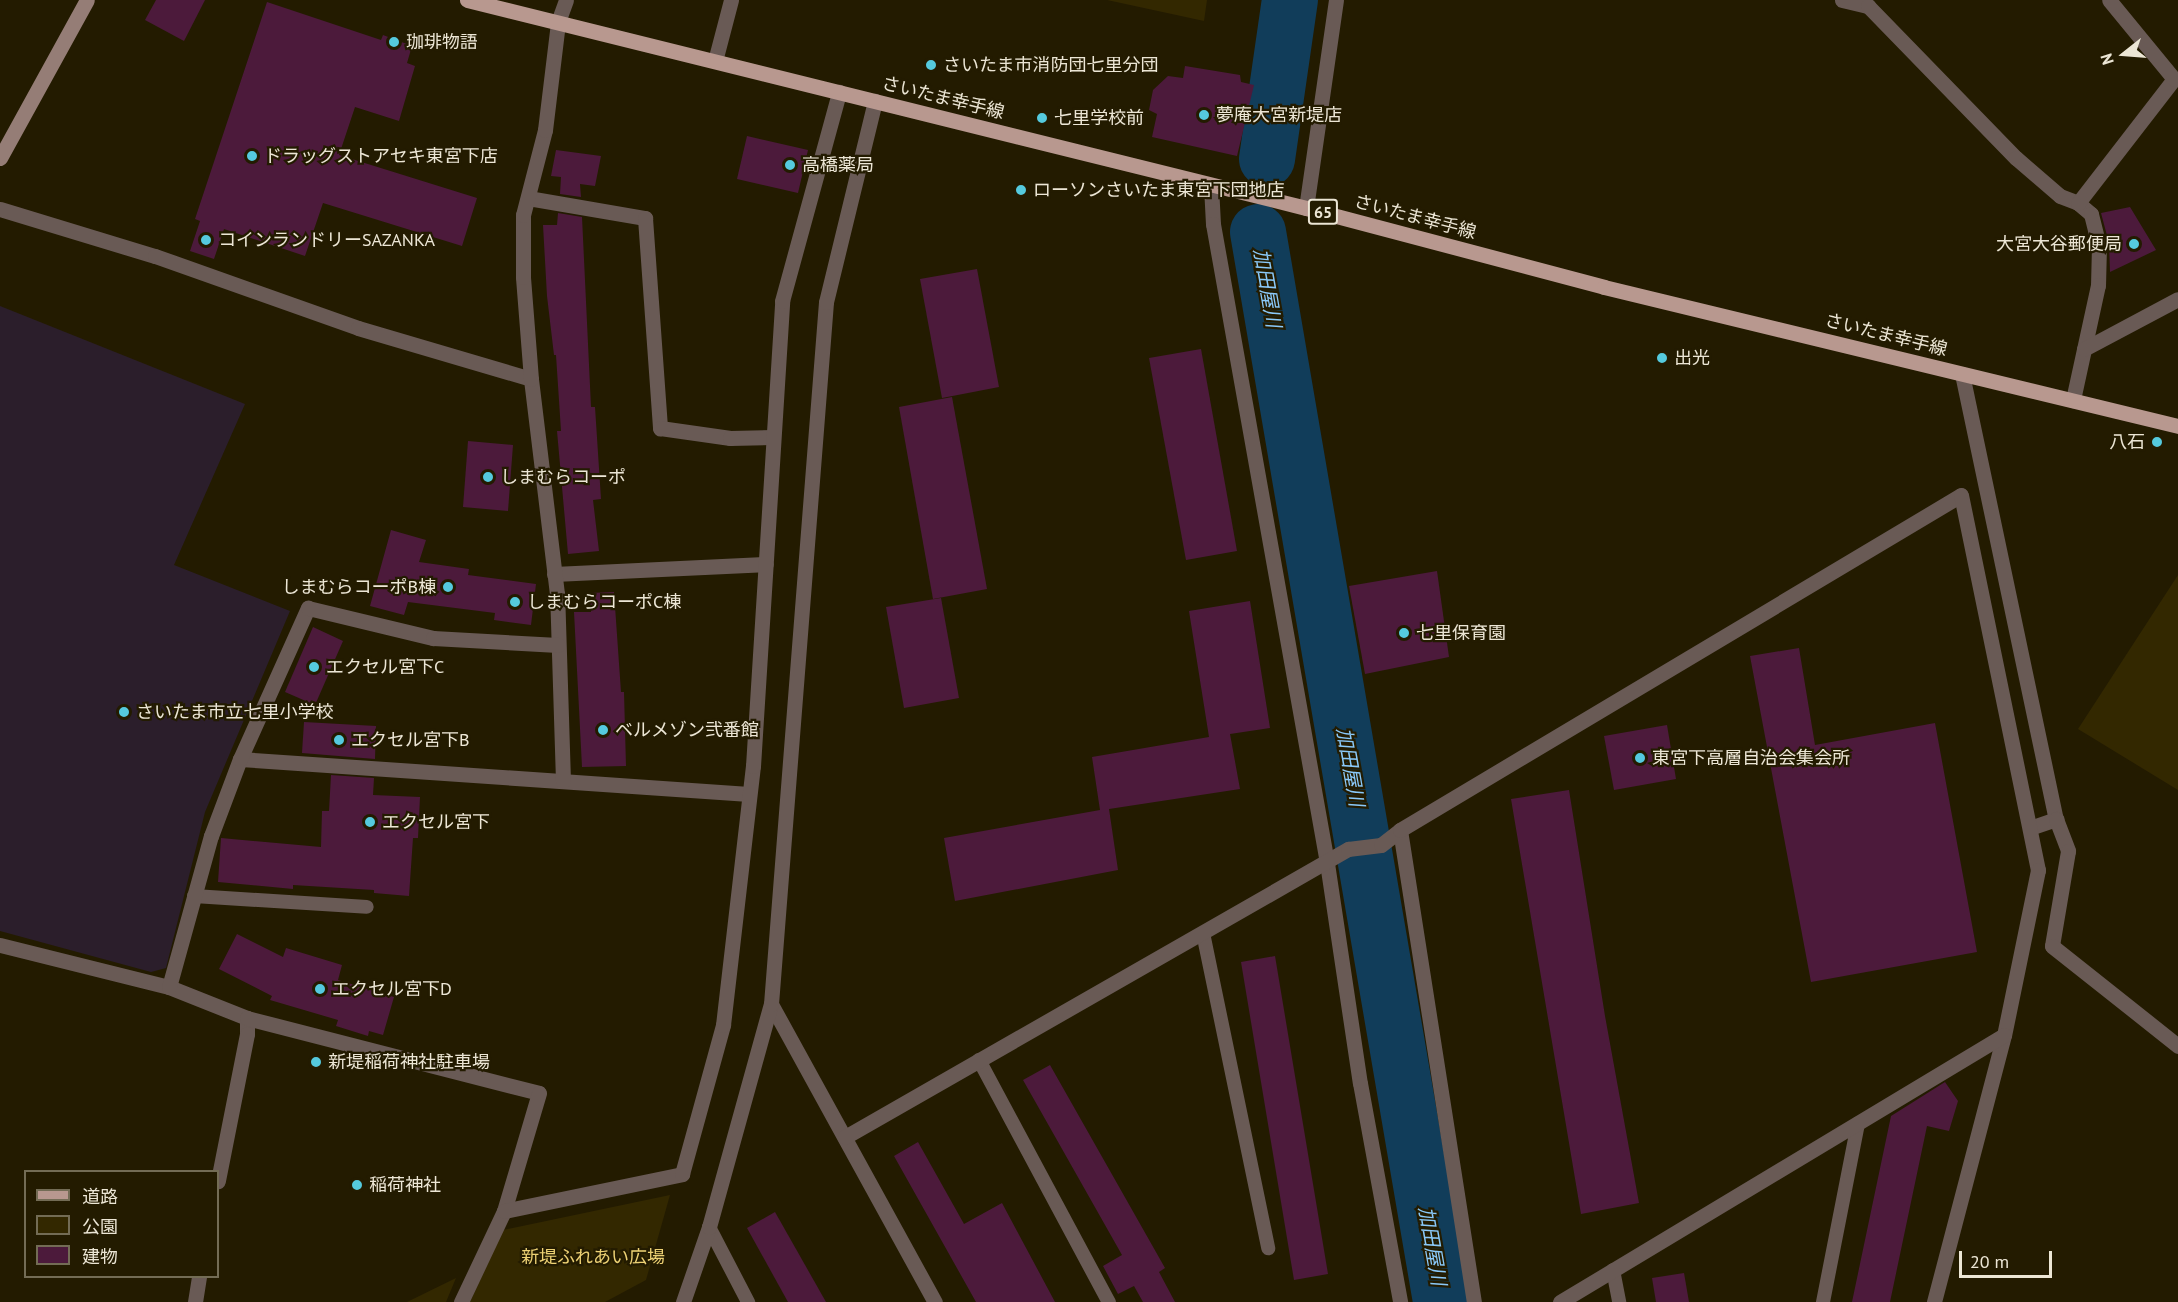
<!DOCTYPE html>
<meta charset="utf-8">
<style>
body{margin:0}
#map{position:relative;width:2178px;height:1302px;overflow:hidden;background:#231b00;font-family:"PT Sans","Noto Sans JP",sans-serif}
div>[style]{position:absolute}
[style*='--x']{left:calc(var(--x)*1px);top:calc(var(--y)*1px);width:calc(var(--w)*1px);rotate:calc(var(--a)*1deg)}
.education>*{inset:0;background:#2b1e2b}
.green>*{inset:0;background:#332800}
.river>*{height:56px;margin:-28px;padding:0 28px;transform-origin:28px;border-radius:28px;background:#113d5a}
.building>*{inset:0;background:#4c1a3b}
.service>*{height:14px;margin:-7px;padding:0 7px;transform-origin:7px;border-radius:7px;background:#695a55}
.minor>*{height:15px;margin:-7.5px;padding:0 7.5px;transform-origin:7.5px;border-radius:7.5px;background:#695a55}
.secondary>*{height:15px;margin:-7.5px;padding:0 7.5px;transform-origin:7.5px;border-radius:7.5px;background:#957d76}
.primary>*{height:15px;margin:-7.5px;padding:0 7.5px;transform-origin:7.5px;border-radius:7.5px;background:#b8988f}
.dots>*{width:16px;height:16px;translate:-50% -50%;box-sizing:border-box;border:3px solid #231b00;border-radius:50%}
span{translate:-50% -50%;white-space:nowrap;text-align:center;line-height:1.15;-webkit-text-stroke:4.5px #231b00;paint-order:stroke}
.shield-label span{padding:2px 4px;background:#231b00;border:2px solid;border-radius:4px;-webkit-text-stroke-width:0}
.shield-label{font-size:16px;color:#ece6d5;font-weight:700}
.poi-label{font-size:18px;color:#ece6d5}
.left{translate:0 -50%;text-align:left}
.right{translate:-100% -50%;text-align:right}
.street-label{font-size:18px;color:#ece6d5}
.park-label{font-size:18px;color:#edd174}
.water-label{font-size:20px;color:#8ac9f9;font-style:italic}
.legend{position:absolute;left:24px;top:1170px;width:195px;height:108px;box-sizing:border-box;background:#231b00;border:2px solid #736c55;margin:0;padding:8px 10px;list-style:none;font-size:18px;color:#ece6d5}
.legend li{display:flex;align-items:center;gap:12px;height:30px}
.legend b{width:30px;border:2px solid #736c55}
.north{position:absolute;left:2094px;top:24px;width:60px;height:60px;-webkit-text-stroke:4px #231b00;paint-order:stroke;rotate:253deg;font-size:16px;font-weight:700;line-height:24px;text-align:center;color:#ece6d5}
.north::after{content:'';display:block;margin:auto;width:21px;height:27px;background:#ece6d5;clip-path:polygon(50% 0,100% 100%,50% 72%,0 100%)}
.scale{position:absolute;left:1959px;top:1251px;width:93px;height:27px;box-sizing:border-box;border:3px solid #ece6d5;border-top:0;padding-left:8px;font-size:18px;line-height:21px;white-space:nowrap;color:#ece6d5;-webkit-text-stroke:4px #231b00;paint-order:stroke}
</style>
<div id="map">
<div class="education">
<div style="clip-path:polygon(0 306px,245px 404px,174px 565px,290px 611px,205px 812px,166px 968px,151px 972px,0 931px)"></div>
</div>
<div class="green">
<div style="clip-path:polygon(1107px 0,1207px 0,1204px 21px)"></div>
<div style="clip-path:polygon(2178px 575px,2178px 790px,2078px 729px)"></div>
<div style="clip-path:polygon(670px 1195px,646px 1280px,605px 1302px,470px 1302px,503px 1230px)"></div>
<div style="clip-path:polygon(456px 1278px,446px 1302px,407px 1302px)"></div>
</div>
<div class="river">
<div style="--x:1267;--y:159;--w:161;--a:-81.8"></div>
<div style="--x:1258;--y:232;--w:1086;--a:80.29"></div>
</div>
<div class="building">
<div style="clip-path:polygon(156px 0,205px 0,184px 41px,145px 20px)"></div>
<div style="clip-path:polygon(267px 2px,381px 40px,383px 35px,412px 46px,407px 63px,415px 66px,399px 121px,355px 107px,339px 155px,477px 198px,462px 246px,323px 203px,305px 256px,224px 229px,214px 259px,190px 251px,200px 221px,195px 219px)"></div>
<div style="clip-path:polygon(1185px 66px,1240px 75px,1241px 82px,1254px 85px,1237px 156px,1152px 137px,1157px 114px,1149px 110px,1153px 90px,1168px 76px,1183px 78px)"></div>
<div style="clip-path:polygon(747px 136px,808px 150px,798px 193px,737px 179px)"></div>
<div style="clip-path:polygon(556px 150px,601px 156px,595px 186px,580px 184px,581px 197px,560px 194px,561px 177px,551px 176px)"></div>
<div style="clip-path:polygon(2130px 207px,2156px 250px,2110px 272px,2109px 243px,2101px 213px)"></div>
<div style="clip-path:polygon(558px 213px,582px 217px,591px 407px,595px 407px,601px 499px,593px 500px,599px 551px,568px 554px,557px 431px,561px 431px,556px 355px,554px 355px,547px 296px,543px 225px,557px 225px)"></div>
<div style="clip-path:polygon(977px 269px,999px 387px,942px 398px,920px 279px)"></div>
<div style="clip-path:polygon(1201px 349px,1237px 551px,1186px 560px,1149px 358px)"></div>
<div style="clip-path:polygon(952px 397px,987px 589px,933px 599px,899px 407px)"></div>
<div style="clip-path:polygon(468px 441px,513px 445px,508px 511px,463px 507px)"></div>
<div style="clip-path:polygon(391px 530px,426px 540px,419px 562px,469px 569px,468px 575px,536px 584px,531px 625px,494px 620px,495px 613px,408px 602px,404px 615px,370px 606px)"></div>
<div style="clip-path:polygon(1437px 571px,1449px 657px,1365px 674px,1349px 586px)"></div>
<div style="clip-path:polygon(614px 592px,621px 692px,624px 692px,626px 766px,582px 767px,574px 612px,591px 612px,590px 593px)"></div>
<div style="clip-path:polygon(941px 598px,959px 698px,904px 708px,886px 607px)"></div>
<div style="clip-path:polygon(1250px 601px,1270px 728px,1230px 734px,1240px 789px,1109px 809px,1118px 870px,955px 901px,944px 838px,1100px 810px,1092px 757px,1209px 737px,1189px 611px)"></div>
<div style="clip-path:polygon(313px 627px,343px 641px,315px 705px,285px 692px)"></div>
<div style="clip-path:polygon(1799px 648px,1815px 745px,1935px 723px,1977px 952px,1811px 982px,1750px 656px)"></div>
<div style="clip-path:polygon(304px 722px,376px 726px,375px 759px,302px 753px)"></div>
<div style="clip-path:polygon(1667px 725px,1676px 779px,1614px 790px,1604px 736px)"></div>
<div style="clip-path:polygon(331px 775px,374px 778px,373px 795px,420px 797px,418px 838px,413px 838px,409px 896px,374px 893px,374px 890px,293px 885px,293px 889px,218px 882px,221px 838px,321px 847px,322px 811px,329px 811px)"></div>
<div style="clip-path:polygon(1569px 790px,1605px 1016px,1639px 1203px,1581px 1214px,1511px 799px)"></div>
<div style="clip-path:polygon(237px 934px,283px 957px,286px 948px,342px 965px,338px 980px,394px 997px,383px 1035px,369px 1031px,368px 1036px,336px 1026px,338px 1020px,270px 1000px,272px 996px,219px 969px)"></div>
<div style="clip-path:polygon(1275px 956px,1328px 1274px,1294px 1280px,1241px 962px)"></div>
<div style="clip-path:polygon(1050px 1065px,1165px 1268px,1159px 1272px,1175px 1302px,1143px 1302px,1134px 1286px,1118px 1294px,1103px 1266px,1122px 1255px,1023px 1080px)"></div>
<div style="clip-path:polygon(1945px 1082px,1958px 1101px,1949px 1131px,1927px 1126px,1890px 1302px,1852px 1302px,1891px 1116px)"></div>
<div style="clip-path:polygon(918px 1142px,964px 1224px,1002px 1203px,1055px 1302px,976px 1302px,894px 1156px)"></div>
<div style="clip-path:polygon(775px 1212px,826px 1302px,788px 1302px,747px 1228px)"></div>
<div style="clip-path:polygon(1684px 1273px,1689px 1302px,1656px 1302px,1652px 1278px)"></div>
</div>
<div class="service">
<div style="--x:194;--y:896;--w:173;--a:3.6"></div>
<div style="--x:1203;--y:933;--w:322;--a:78.3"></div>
<div style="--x:979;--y:1060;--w:275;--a:61.8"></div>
<div style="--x:709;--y:1227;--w:85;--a:62.5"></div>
<div style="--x:1613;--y:1270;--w:33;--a:79"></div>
<div style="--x:1823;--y:1302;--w:182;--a:-78.9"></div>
</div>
<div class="minor">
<div style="--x:1842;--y:0;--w:27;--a:13"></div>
<div style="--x:1868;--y:6;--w:212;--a:45.8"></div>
<div style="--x:2016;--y:158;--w:58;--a:40.8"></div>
<div style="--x:2060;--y:196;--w:19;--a:21"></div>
<div style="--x:2078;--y:203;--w:17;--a:40"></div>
<div style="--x:2091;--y:214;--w:32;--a:76"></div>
<div style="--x:2099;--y:245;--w:40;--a:91.4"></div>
<div style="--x:2098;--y:285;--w:118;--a:102.3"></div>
<div style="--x:715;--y:61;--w:63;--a:-75.3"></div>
<div style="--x:1211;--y:186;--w:38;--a:87"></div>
<div style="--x:1213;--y:224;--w:649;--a:79.88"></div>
<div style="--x:1327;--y:863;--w:222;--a:81.5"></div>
<div style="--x:1360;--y:1083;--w:223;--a:79.6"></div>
<div style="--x:528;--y:198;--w:119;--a:9.7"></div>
<div style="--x:645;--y:218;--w:211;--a:85.9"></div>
<div style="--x:660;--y:428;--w:71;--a:8.1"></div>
<div style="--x:730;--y:438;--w:43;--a:-1.3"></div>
<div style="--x:2078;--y:203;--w:157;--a:-52.3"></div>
<div style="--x:2174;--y:79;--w:102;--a:-129.4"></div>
<div style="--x:1306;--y:208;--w:210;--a:-81.8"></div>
<div style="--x:0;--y:209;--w:162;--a:16.9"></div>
<div style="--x:155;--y:256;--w:215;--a:19.5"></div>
<div style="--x:358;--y:328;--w:180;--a:16.4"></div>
<div style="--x:2084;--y:349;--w:106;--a:-28"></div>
<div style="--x:1962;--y:374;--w:455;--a:78.1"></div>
<div style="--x:554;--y:574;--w:212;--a:-2.7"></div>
<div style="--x:240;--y:759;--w:510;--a:3.93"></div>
<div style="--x:563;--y:781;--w:187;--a:-91.8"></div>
<div style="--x:557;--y:594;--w:217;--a:-96.9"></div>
<div style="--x:531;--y:379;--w:102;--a:-94.5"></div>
<div style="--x:523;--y:277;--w:62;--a:-90"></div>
<div style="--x:523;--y:215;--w:88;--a:-75.5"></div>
<div style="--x:545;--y:130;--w:109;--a:-83.1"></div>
<div style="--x:558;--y:22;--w:23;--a:-70"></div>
<div style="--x:2030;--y:828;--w:28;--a:-19"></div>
<div style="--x:2056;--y:819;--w:34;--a:69"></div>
<div style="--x:2068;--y:851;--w:96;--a:99.6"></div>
<div style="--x:2052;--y:946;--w:161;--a:38.4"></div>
<div style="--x:1400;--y:830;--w:478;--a:81.1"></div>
<div style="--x:0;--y:945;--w:174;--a:14"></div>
<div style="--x:169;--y:987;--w:84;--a:21.7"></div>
<div style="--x:247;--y:1018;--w:16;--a:90"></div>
<div style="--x:247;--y:1034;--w:150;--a:101.2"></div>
<div style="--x:169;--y:987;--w:157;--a:-74.5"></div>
<div style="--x:211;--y:836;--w:82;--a:-69.4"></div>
<div style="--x:240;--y:759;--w:166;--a:-65.8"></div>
<div style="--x:308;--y:608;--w:129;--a:13.5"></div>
<div style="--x:433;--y:638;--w:125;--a:3.2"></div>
<div style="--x:771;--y:1004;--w:340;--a:61.2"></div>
<div style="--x:247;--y:1018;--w:301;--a:14.4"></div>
<div style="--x:539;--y:1093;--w:123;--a:106.5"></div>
<div style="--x:845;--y:1137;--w:580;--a:-29.79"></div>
<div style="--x:1348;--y:849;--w:33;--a:-7"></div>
<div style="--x:1381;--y:845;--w:24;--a:-38"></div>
<div style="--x:1400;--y:830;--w:653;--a:-30.84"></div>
<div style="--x:1961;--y:495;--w:383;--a:78.4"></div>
<div style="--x:2038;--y:870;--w:168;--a:101.6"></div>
<div style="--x:2004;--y:1035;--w:276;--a:104.7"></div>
<div style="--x:195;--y:1302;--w:26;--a:-81"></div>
<div style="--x:461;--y:1302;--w:101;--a:-64.7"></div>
<div style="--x:504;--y:1211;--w:182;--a:-11.7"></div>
<div style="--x:682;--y:1174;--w:155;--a:-74.6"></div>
<div style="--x:723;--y:1025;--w:261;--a:-83.4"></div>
<div style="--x:753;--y:766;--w:466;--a:-86.4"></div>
<div style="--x:782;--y:301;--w:217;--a:-74.7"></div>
<div style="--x:683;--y:1302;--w:79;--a:-70.9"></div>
<div style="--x:709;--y:1227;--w:231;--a:-74.5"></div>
<div style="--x:771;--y:1004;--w:704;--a:-85.52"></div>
<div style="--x:826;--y:302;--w:207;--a:-76.3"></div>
<div style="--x:1560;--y:1302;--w:518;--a:-31.02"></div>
</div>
<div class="secondary">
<div style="--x:0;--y:158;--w:180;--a:-61.2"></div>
</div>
<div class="primary">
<div style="--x:467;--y:0;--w:864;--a:13.92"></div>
<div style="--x:1306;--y:208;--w:308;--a:14.8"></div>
<div style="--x:1604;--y:287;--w:591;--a:13.61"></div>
</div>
<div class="dots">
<div style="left:394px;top:42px;background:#55cade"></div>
<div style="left:931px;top:65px;background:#55cade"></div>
<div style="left:1204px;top:115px;background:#55cade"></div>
<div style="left:1042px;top:118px;background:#55cade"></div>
<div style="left:252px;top:156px;background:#55cade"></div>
<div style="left:790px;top:165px;background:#55cade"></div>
<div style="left:1021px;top:190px;background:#55cade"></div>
<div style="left:206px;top:240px;background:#55cade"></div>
<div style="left:2134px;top:244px;background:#55cade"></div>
<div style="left:1662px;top:358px;background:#55cade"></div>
<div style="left:2157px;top:442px;background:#55cade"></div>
<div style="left:488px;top:477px;background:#55cade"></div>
<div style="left:448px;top:587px;background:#55cade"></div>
<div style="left:515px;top:602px;background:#55cade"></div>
<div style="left:1404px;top:633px;background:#55cade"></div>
<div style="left:314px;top:667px;background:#55cade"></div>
<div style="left:124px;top:712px;background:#55cade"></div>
<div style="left:603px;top:730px;background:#55cade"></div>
<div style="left:339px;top:740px;background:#55cade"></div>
<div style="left:1640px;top:758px;background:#55cade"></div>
<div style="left:370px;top:822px;background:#55cade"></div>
<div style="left:320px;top:989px;background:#55cade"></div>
<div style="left:316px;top:1062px;background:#55cade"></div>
<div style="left:357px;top:1185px;background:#55cade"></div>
</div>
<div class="shield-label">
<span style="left:1323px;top:212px">65</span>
</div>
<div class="poi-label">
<span class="left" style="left:406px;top:42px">珈琲物語</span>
<span class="left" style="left:943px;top:65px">さいたま市消防団七里分団</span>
<span class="left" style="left:1216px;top:115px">夢庵大宮新堤店</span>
<span class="left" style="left:1054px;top:118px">七里学校前</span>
<span class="left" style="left:264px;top:156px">ドラッグストアセキ東宮下店</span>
<span class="left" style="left:802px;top:165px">高橋薬局</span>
<span class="left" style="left:1033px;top:190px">ローソンさいたま東宮下団地店</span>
<span class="left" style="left:218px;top:240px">コインランドリーSAZANKA</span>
<span class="right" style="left:2122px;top:244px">大宮大谷郵便局</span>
<span class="left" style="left:1674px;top:358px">出光</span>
<span class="right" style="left:2145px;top:442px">八石</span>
<span class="left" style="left:500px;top:477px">しまむらコーポ</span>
<span class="right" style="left:436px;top:587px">しまむらコーポB棟</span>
<span class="left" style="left:527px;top:602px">しまむらコーポC棟</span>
<span class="left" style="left:1416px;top:633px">七里保育園</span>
<span class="left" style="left:326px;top:667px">エクセル宮下C</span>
<span class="left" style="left:136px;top:712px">さいたま市立七里小学校</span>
<span class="left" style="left:615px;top:730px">ベルメゾン弐番館</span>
<span class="left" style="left:351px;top:740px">エクセル宮下B</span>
<span class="left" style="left:1652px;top:758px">東宮下高層自治会集会所</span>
<span class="left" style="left:382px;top:822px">エクセル宮下</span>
<span class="left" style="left:332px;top:989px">エクセル宮下D</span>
<span class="left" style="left:328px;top:1062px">新堤稲荷神社駐車場</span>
<span class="left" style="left:369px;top:1185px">稲荷神社</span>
</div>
<div class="street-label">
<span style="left:943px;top:98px;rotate:14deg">さいたま幸手線</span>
<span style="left:1415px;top:217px;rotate:15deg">さいたま幸手線</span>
<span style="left:1886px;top:335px;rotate:14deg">さいたま幸手線</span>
</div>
<div class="park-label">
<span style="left:593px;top:1257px">新堤ふれあい広場</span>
</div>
<div class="water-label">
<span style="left:1267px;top:288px;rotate:80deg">加田屋川</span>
<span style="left:1350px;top:767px;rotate:80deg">加田屋川</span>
<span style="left:1432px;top:1246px;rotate:80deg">加田屋川</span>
</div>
<ul class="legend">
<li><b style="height:8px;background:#b8988f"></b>道路</li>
<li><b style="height:16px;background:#332800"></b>公園</li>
<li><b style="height:16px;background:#4c1a3b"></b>建物</li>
</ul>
<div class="north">N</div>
<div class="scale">20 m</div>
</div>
